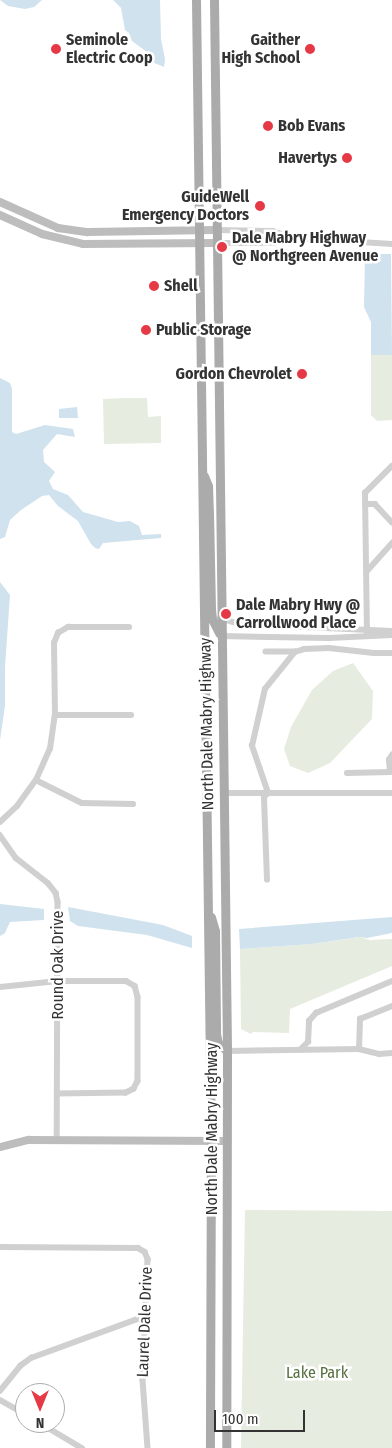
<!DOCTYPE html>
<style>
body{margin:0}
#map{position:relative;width:392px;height:1448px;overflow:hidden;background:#fff;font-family:"Fira Sans Condensed",sans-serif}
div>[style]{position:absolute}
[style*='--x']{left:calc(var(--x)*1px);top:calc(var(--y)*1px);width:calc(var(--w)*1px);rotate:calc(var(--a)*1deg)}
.green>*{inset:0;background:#e6ecdf}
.water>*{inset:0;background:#cfe2ee}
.street>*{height:5.5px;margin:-2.75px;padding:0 2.75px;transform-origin:2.75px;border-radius:2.75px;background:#d0d0d0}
.secondary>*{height:8px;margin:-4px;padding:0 4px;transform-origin:4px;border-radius:4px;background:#bdbdbd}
.primary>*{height:9px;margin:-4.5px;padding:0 4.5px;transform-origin:4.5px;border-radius:4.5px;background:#ababab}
.dots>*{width:14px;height:14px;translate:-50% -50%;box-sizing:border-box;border:2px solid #fff;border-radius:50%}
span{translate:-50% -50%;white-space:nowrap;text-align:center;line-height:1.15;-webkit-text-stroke:5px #fff;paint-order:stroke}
.poi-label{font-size:16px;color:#333;font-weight:700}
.left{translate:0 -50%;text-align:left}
.right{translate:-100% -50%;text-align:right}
.street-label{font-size:16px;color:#333}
.park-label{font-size:16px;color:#56703f}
.north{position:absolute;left:15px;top:1383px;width:50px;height:50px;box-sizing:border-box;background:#fff;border:1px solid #adadad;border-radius:50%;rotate:180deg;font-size:14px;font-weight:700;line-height:20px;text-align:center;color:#333}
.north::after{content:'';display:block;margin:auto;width:18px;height:22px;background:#e63946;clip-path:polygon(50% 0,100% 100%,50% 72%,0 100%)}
.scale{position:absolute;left:214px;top:1410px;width:91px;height:22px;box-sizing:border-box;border:2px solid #333;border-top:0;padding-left:6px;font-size:15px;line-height:18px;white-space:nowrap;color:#333;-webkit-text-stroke:4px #fff;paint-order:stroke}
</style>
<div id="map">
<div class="green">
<div style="clip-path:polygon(371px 355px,392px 355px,392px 420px,377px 421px,371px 415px)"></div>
<div style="clip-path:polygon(127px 398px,147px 398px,148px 417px,161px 416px,161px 443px,104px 444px,103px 399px)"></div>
<div style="clip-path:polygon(353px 663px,373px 691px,372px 719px,330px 763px,308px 773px,290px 766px,284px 749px,291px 727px,312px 690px,333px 671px)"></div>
<div style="clip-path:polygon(360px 937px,370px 940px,392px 939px,392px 966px,290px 1009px,289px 1033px,253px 1032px,251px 1034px,241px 1029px,240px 949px,312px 944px)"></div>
<div style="clip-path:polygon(245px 1210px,392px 1211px,392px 1448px,241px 1448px)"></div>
</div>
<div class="water">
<div style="clip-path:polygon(0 0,42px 0,34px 7px,25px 9px,8px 6px)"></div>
<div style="clip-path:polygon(113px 0,160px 0,161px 39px,165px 59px,164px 67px,152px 62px,147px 52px,132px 41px,129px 33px,125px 30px,121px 8px)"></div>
<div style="clip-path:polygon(365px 254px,391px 254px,392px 355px,371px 355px,371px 322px,364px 307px)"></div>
<div style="clip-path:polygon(0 378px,10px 383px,12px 389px,12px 432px,16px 434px,45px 425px,73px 429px,75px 437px,57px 434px,43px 450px,44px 462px,55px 472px,49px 481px,53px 489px,68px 495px,83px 512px,118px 522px,130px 521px,139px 526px,142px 535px,161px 534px,161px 538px,103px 543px,99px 549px,95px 548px,91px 544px,78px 521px,58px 506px,49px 495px,42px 496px,21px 510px,10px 520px,5px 537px,0 539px)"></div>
<div style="clip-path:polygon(77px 407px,78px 418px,59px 418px,59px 409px)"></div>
<div style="clip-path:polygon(0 582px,10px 595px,5px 667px,5px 706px,0 740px)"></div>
<div style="clip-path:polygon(0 904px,44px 909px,44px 920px,10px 922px,5px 933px,0 936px)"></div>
<div style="clip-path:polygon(68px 907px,163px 925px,192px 936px,192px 948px,147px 935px,78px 926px,70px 921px)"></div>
<div style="clip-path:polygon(392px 917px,392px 933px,367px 938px,359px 937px,312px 944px,240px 949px,239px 929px)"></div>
</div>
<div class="street">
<div style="--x:215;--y:230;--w:58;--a:1"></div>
<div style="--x:273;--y:231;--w:23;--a:18"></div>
<div style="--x:295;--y:238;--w:97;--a:3.5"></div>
<div style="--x:216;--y:243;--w:57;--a:0"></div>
<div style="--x:273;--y:243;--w:21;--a:-14"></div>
<div style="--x:365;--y:504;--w:10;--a:0"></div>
<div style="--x:375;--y:504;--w:25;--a:47"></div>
<div style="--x:367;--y:571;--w:38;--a:-48"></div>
<div style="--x:220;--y:618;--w:21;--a:17"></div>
<div style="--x:240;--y:624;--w:152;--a:2.6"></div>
<div style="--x:221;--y:636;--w:108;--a:1.1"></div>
<div style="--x:329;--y:638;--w:63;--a:-2.7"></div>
<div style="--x:367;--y:636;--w:143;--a:-90.8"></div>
<div style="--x:365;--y:493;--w:38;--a:-45"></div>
<div style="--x:295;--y:652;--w:9;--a:-18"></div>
<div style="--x:304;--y:649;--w:25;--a:-2"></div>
<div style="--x:329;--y:648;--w:45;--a:6.3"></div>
<div style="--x:374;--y:653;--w:18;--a:0"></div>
<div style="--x:55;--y:715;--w:76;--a:0"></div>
<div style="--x:347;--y:773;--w:43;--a:-1.3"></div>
<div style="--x:390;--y:772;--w:12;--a:-95"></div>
<div style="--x:389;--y:760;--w:6;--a:-59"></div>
<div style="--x:36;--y:780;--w:51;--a:26.6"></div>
<div style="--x:82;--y:803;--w:51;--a:1.1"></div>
<div style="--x:223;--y:793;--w:45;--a:0"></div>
<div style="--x:268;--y:793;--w:50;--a:-108.8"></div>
<div style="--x:252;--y:746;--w:58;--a:-77.2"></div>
<div style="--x:265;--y:689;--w:48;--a:-51"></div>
<div style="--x:295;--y:652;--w:29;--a:180"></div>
<div style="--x:0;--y:822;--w:23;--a:-43"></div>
<div style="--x:17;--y:806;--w:32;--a:-54"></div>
<div style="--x:36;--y:780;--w:34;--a:-66"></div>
<div style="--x:50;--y:749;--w:34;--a:-82"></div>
<div style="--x:55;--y:715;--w:72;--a:-90.8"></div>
<div style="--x:54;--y:643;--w:11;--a:-68"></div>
<div style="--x:58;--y:633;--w:12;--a:-31"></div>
<div style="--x:68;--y:627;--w:61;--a:0"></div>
<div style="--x:0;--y:835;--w:28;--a:55"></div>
<div style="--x:16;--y:858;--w:41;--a:38"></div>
<div style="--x:48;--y:883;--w:13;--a:51"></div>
<div style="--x:56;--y:893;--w:9;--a:77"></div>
<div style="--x:58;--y:902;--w:238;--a:90.2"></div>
<div style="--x:267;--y:880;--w:83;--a:-92.1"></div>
<div style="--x:264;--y:797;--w:6;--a:-45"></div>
<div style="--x:268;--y:793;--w:124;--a:0"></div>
<div style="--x:0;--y:987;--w:58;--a:-5.9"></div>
<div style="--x:58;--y:981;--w:68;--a:0"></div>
<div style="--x:126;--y:981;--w:10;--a:29"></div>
<div style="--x:135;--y:986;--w:11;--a:75"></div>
<div style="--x:138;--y:997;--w:84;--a:90"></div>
<div style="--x:138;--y:1081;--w:9;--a:117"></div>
<div style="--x:134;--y:1089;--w:9;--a:153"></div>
<div style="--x:126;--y:1093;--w:68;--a:179.2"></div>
<div style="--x:301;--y:1049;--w:10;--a:-45"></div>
<div style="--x:308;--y:1042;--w:21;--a:-87"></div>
<div style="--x:309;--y:1021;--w:11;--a:-49"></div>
<div style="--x:316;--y:1013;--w:82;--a:-22.8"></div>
<div style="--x:359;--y:1049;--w:30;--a:-88"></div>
<div style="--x:360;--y:1019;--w:35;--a:-22"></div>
<div style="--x:227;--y:1051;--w:132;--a:-0.9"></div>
<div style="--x:359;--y:1049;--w:21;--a:14"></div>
<div style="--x:379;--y:1054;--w:13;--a:-4"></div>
<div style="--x:0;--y:1247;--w:138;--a:0.4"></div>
<div style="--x:138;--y:1248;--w:8;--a:30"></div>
<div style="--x:145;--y:1252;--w:8;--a:67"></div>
<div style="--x:148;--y:1259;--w:121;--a:92.4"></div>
<div style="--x:143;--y:1380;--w:68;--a:85.8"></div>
<div style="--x:0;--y:1391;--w:32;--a:-51"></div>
<div style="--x:20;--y:1366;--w:14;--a:-36"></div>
<div style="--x:31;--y:1358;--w:122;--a:-20.1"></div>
<div style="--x:0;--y:1400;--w:29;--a:29"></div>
<div style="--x:40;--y:1423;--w:49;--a:30.8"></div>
</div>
<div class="secondary">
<div style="--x:0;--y:202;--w:64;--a:24.1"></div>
<div style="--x:58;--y:228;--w:30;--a:8"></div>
<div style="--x:88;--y:232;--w:127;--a:-0.9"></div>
<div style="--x:0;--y:215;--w:46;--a:24.3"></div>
<div style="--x:42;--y:234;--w:42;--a:13.7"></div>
<div style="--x:83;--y:244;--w:133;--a:-0.4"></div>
<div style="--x:0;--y:1147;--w:30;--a:-14"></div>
<div style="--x:29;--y:1140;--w:198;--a:0.3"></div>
</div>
<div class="primary">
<div style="--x:196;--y:0;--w:1141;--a:89.25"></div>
<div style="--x:211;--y:1141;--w:307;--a:90.2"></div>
<div style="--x:214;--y:0;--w:1051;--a:89.29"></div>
<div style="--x:227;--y:1051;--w:397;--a:90.1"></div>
<div style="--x:204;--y:476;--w:11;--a:68"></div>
<div style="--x:208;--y:486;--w:27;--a:88"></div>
<div style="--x:209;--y:513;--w:96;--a:88.8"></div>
<div style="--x:211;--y:609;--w:10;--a:84"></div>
<div style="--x:212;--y:619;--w:16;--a:63"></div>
<div style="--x:211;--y:917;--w:15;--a:74"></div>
<div style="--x:215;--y:931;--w:103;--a:89.4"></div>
<div style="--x:216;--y:1034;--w:9;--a:77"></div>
<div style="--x:218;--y:1043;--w:12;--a:42"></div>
</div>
<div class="dots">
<div style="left:56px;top:49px;background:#e63946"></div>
<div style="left:310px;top:49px;background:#e63946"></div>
<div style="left:268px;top:126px;background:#e63946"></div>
<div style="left:347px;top:158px;background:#e63946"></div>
<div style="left:260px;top:206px;background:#e63946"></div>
<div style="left:222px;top:247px;background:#e63946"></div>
<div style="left:154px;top:286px;background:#e63946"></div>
<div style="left:146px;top:330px;background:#e63946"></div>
<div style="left:302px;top:374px;background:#e63946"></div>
<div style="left:226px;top:614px;background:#e63946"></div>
</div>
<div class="poi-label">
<span class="left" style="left:66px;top:49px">Seminole<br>Electric Coop</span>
<span class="right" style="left:300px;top:49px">Gaither<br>High School</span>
<span class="left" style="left:278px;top:126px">Bob Evans</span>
<span class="right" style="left:337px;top:158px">Havertys</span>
<span class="right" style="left:249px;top:206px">GuideWell<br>Emergency Doctors</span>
<span class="left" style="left:232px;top:247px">Dale Mabry Highway<br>@ Northgreen Avenue</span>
<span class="left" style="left:164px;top:286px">Shell</span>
<span class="left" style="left:156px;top:330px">Public Storage</span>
<span class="right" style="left:292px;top:374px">Gordon Chevrolet</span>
<span class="left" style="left:236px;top:614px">Dale Mabry Hwy @<br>Carrollwood Place</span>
</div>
<div class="street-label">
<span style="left:207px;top:724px;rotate:-91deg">North Dale Mabry Highway</span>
<span style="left:58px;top:965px;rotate:-90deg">Round Oak Drive</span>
<span style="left:212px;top:1129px;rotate:-90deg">North Dale Mabry Highway</span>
<span style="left:145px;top:1322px;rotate:-88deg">Laurel Dale Drive</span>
</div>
<div class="park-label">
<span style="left:317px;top:1373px">Lake Park</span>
</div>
<div class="north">N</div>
<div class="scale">100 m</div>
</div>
